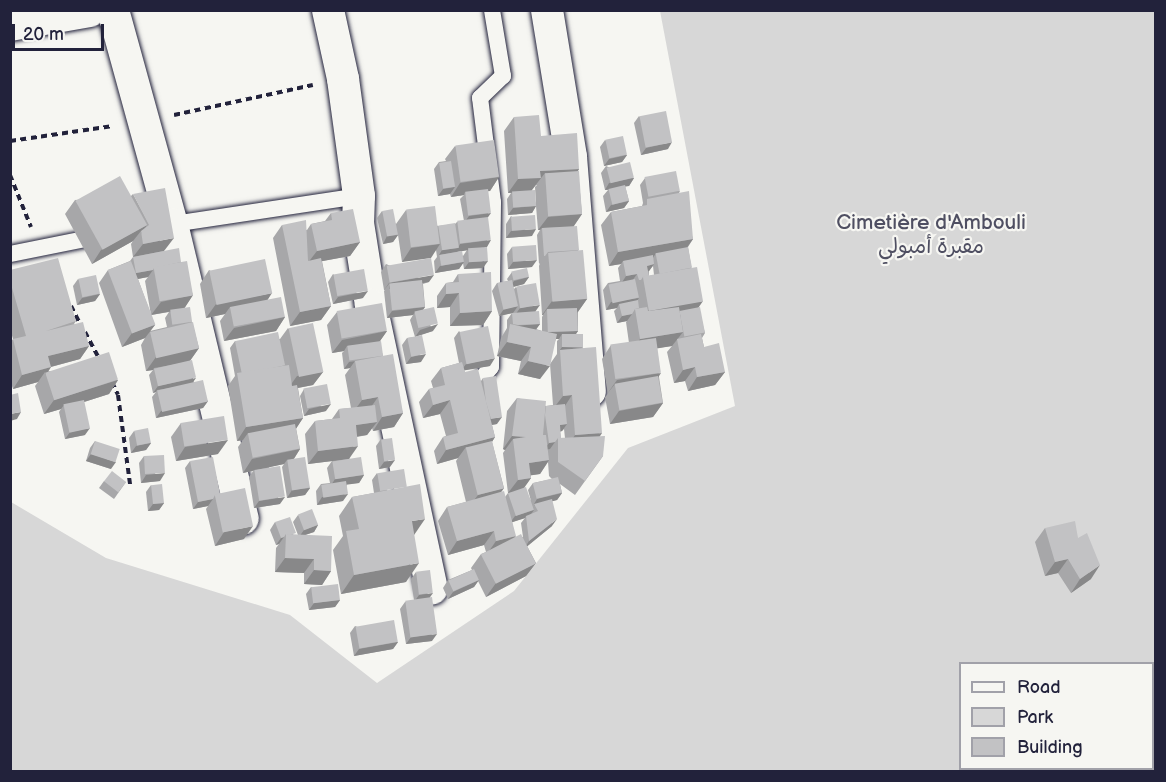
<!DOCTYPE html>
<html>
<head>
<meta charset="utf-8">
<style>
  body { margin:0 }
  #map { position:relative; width:1166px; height:782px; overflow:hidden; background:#f6f6f2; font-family:"Balsamiq Sans","Playpen Sans Arabic",sans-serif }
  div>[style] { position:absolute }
  .green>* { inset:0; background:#d7d7d7 }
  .path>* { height:4px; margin-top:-2px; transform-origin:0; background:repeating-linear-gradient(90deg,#22223b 0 6px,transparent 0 10.5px) }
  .roads { filter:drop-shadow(0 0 2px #22223b) drop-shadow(0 0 2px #22223b) }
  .service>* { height:16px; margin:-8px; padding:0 8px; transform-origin:8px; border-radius:8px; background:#f6f6f2 }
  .minor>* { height:32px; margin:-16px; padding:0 16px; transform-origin:16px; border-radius:16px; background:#f6f6f2 }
  .tertiary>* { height:33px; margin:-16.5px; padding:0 16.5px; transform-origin:16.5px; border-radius:16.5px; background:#f6f6f2 }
  .wall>* { inset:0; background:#a7a7a9 }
  .shaded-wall>* { inset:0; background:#888889 }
  .building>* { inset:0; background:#c2c2c4; transform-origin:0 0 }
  span { translate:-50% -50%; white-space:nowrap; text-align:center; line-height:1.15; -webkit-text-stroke:4.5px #f6f6f2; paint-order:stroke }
  .park-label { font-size:21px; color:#4f4f62 }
  .frame { position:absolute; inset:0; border:12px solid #22223b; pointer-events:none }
  .legend { position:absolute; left:959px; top:662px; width:195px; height:108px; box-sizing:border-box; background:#f6f6f2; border:2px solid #a1a1a9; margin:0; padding:8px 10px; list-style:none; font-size:18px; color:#22223b }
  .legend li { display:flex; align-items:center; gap:12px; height:30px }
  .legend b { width:30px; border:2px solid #a1a1a9 }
  .scale { position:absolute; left:12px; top:24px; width:92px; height:27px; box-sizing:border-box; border:3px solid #22223b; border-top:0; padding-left:8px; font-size:18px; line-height:21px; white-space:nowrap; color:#22223b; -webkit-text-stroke:4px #f6f6f2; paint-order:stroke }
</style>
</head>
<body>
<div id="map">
  <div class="green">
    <div style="clip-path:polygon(evenodd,660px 11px,1155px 11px,1155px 771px,11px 772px,11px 502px,106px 558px,290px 615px,377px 683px,514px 591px,628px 448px,735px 406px,660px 11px,960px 664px,1152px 664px,1152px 768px,960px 768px,960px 664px)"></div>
  </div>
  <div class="path">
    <div style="left:174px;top:115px;width:142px;rotate:-12.2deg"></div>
    <div style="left:10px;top:141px;width:104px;rotate:-8.3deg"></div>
    <div style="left:10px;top:175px;width:56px;rotate:68deg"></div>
    <div style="left:71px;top:306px;width:22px;rotate:63deg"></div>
    <div style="left:85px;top:332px;width:32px;rotate:62deg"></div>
    <div style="left:112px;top:382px;width:14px;rotate:65deg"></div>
    <div style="left:118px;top:395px;width:90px;rotate:82.3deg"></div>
  </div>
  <div class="roads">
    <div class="service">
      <div style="left:167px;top:225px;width:194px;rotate:-8.6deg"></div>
      <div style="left:10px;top:254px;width:92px;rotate:-11.3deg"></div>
      <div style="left:476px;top:400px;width:12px;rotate:-99deg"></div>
      <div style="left:474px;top:388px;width:27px;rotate:-51deg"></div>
      <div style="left:491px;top:367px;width:165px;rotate:-89.3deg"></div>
      <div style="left:493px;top:202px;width:105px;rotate:-97.1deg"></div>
      <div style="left:480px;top:98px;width:32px;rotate:-44deg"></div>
      <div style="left:503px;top:76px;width:67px;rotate:-99.5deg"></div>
    </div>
    <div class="minor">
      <div style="left:113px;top:10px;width:222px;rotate:74.6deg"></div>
      <div style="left:172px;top:224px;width:303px;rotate:76.5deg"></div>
      <div style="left:328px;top:10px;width:71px;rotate:77.7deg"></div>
      <div style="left:343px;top:79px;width:118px;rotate:82.2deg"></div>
      <div style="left:359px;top:196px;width:27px;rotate:92deg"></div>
      <div style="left:358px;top:223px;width:83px;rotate:81deg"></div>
      <div style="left:371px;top:305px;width:290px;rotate:77.9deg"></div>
      <div style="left:547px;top:10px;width:149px;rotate:80.7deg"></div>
      <div style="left:571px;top:157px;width:235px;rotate:85.4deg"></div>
    </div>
    <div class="tertiary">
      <div style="left:10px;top:24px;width:80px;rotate:-10deg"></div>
    </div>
  </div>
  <div class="wall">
    <div style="clip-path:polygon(639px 116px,668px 149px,641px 155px,634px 123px)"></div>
    <div style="clip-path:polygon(evenodd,514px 117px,541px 136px,579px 169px,578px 171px,582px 214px,574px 226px,587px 299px,578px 312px,578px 331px,576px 334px,583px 348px,603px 456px,575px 495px,560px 484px,562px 493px,557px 500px,552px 501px,552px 526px,527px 546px,536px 563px,526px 576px,486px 597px,478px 581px,474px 587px,448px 599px,443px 588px,448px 580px,472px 570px,471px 568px,481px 554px,486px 552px,484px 545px,448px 555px,438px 521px,447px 507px,466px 502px,456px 461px,458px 458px,437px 464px,434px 451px,443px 437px,446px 436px,440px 414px,423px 418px,419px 402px,429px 389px,433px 388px,431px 381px,441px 368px,459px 363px,454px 338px,459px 331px,490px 366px,464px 370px,465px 372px,481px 381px,483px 378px,497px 424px,492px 425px,495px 437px,492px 442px,504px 488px,501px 492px,505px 497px,508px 493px,503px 453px,505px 450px,503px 449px,507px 411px,517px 398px,546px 406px,553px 405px,550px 364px,557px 354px,557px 341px,559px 339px,556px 339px,540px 379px,518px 374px,521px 361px,497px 356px,501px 338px,507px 328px,507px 320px,512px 313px,499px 316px,492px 291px,497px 283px,508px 281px,507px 279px,512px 272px,529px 277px,524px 284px,513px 287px,514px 289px,516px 287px,536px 312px,540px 324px,536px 329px,542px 331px,542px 317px,543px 315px,542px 315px,539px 266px,540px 263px,539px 264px,537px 235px,540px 230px,538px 230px,536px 206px,532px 213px,508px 215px,507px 199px,511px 193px,508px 193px,504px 131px,514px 117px,536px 185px,537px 185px,535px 187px,536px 205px,532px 190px,536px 185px,514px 117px,564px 429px,565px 438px,561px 438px,560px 432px,562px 431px,564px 429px,514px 117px,548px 462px,549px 476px,552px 479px,533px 483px,528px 490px,531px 501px,524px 487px,531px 478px,531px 475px,540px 474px,548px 462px,514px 117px,525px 518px,521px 523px,523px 537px,515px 537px,512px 522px,525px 518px)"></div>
    <div style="clip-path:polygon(605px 140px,627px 155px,622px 162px,604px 166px,600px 147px)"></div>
    <div style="clip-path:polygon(evenodd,455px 146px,499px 177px,490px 191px,488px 191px,488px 218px,487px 247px,479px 248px,483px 268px,464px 269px,463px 263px,459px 269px,435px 273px,434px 261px,437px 257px,436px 250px,402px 262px,398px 235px,393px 242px,383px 244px,377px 218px,382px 211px,396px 224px,406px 210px,438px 226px,455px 224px,457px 222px,464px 221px,460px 199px,464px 195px,451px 197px,450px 194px,438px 196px,434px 169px,439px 162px,446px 161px,445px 159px,455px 146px,467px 250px,463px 256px,456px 251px,467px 250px)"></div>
    <div style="clip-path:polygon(606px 166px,634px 178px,629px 186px,625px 186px,629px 201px,624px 208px,606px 212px,603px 196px,608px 190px,605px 190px,601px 173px)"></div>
    <div style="clip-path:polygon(evenodd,645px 178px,680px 191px,679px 193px,693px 239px,688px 247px,698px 308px,705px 333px,702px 338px,704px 347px,725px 372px,715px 385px,688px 391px,685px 381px,674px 383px,667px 352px,672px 346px,657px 348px,659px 377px,663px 403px,653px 417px,610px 424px,605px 397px,608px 394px,602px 359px,611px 345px,629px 343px,626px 322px,627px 321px,617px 323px,614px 311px,617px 308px,606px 310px,603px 290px,608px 283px,620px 281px,618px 268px,621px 264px,609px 266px,601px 225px,611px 212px,642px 206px,643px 203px,640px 185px,645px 178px,653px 266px,654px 275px,649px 276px,649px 271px,653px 266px)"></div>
    <div style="clip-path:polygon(evenodd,133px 194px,164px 251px,181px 262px,193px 295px,184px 308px,192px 322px,199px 348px,190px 361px,192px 382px,208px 401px,203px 408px,156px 418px,152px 397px,156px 392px,153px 393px,149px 375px,153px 370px,146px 371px,141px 345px,145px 338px,122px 347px,99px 283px,108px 270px,130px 261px,133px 257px,131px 244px,133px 241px,92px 264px,65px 214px,75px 200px,131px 196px,133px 194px,148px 277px,145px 281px,151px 315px,138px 279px,148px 277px,133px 194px,169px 312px,165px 318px,167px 327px,150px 331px,155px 325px,151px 315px,169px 312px)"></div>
    <div style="clip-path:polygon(331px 213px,360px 242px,350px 256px,322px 261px,331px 306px,321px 320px,290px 326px,273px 238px,282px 225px,307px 230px,311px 224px,325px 221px)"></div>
    <div style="clip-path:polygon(511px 216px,532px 236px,506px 238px,506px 224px)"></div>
    <div style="clip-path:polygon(512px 247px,532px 267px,508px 269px,507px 254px)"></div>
    <div style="clip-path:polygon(386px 264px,429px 282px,423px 284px,425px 307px,423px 310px,433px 331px,416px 336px,421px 362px,406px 364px,402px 345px,407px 338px,415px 337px,410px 320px,413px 315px,387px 318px,384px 291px,385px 290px,384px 290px,381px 272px)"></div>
    <div style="clip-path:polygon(10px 270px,76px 321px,74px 324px,89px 346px,80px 359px,51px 367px,48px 371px,118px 380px,109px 394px,84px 402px,85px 435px,65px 439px,59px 412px,61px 409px,44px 414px,35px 386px,38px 382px,13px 389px,10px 380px,10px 343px,13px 339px,10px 329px)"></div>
    <div style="clip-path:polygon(209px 270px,268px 300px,285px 317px,276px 331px,224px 341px,220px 321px,225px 314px,206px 318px,200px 284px)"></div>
    <div style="clip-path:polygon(333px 274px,363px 298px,333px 304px,328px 282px)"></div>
    <div style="clip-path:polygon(458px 274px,492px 311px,483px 325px,450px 326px,450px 307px,437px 308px,437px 296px,446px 283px,453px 282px)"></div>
    <div style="clip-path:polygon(78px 279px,100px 294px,95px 301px,77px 305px,73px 286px)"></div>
    <div style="clip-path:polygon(337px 312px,387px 331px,379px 342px,383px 356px,403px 413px,394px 427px,373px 431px,372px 428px,367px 435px,357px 437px,349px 458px,364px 475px,359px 483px,347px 484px,343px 501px,317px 505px,316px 491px,321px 484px,330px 483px,327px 468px,332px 461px,308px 464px,305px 434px,315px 421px,332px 419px,339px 409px,351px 408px,345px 375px,350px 368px,344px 369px,342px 353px,344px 351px,332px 353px,327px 325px)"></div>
    <div style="clip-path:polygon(288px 328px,323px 372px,313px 385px,298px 388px,303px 418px,296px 428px,300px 449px,294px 459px,310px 488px,305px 495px,287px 498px,282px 467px,284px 464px,269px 467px,280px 504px,254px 508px,249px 477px,254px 470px,243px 473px,238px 447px,243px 440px,237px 441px,228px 386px,235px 376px,230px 348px,235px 341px,280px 339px)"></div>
    <div style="clip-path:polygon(304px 389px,326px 411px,304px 416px,300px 396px)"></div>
    <div style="clip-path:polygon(181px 423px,218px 454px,176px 461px,171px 437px)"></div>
    <div style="clip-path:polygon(134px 431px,151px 443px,146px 450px,131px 453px,129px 438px)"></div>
    <div style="clip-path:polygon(381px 439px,390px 467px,379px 469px,376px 446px)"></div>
    <div style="clip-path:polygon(95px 441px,111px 469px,86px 461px,90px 448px)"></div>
    <div style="clip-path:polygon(144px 456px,160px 481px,141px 483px,139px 463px)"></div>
    <div style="clip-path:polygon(190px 461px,220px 494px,244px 539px,215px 546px,206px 509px,208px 506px,193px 509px,185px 468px)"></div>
    <div style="clip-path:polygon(377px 473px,414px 535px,406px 582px,341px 594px,333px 550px,343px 536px,339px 516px,352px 497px,374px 493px,372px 480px)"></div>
    <div style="clip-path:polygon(104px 481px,126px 482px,114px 499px,99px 488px)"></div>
    <div style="clip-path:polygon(151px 485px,164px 503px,159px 510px,148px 511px,146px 492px)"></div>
    <div style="clip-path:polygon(298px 515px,318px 525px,314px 532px,305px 535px,331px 571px,322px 585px,304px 584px,304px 573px,275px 572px,276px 548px,279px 544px,276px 545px,270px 530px,275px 522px,294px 535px,298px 535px,293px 522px)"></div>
    <div style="clip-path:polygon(1045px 528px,1078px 538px,1091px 579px,1071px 593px,1058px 573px,1045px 576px,1035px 542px)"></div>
    <div style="clip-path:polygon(416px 572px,430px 598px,432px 641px,406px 644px,400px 609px,405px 602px,414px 600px,411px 579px)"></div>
    <div style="clip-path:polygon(311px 587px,340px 600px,335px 607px,309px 610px,306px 594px)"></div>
    <div style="clip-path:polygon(355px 626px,398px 642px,393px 649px,354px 656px,350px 633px)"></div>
  </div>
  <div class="shaded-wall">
    <div style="clip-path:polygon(672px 142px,668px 149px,641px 155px,646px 148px)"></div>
    <div style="clip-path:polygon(627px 155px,622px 162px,604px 166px,609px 159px)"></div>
    <div style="clip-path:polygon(579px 169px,570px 182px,545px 173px,531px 191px,508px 193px,518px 179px,540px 171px)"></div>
    <div style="clip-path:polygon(499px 177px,490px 191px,466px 194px,465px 192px,464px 195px,451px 197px,460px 183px)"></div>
    <div style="clip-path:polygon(634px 178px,629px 186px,605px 190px,609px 183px)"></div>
    <div style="clip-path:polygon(455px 187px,450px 194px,438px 196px,443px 189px)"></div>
    <div style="clip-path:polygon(629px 201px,624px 208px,606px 212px,611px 205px)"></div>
    <div style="clip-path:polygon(536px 206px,532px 213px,508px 215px,513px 208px)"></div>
    <div style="clip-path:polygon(491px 213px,486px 220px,464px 223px,469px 216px)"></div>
    <div style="clip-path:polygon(582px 214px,573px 227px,542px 228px,540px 230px,538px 230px,548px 217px)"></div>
    <div style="clip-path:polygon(147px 225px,141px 234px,141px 231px,133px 241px,92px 264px,101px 250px)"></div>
    <div style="clip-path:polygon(536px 229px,532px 236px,506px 238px,511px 231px)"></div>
    <div style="clip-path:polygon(398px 235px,393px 242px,383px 244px,387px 236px)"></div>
    <div style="clip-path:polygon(174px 238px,164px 251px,133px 257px,143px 244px)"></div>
    <div style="clip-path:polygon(693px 239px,683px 253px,656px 253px,653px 258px,623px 261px,621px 264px,609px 266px,618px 252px)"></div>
    <div style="clip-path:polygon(491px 240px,487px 247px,439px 255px,442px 250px,458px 248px,460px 244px)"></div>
    <div style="clip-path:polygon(360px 242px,350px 256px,307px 264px,317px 251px)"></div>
    <div style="clip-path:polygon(440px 244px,431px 258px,402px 262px,411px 248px)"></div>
    <div style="clip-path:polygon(537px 260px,532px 267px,508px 269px,513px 262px)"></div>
    <div style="clip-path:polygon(488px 261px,483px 268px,464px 269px,469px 262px)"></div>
    <div style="clip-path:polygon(464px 262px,459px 269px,435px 273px,440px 266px)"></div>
    <div style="clip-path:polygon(654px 264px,649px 271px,642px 273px,647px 266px)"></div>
    <div style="clip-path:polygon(153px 270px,148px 277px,132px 280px,136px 273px)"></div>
    <div style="clip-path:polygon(637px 274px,632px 281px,621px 284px,626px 276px)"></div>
    <div style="clip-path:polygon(434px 275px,429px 282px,389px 289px,389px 284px,384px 290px,389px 283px)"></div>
    <div style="clip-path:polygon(529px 277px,524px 284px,509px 288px,514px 281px)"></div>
    <div style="clip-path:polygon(368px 291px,363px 298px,333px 304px,338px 297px)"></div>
    <div style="clip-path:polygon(272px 293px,263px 307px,230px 307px,225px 314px,206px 318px,216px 304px)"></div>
    <div style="clip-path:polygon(459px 293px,450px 307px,437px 308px,446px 294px)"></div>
    <div style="clip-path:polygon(100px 294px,95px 301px,77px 305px,82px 298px)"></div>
    <div style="clip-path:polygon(193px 295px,184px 309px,151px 315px,161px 302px)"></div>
    <div style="clip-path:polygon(639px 298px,634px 305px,619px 304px,617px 308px,606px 310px,611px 302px)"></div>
    <div style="clip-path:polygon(587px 299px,577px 313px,547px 309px,543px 315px,542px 315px,552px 301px)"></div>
    <div style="clip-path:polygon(703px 301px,694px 314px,639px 324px,649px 310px)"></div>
    <div style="clip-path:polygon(540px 305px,535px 312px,515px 315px,520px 308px)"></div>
    <div style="clip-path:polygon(331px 306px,321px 320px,290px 326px,300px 312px)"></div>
    <div style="clip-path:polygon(518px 306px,513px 313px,499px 316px,504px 309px)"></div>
    <div style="clip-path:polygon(425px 307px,420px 314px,415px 312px,413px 315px,387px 318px,392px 311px)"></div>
    <div style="clip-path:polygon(492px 311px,483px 325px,450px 326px,460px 313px)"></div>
    <div style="clip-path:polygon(632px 314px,627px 321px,617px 323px,622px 316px)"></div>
    <div style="clip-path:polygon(285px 317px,276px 331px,224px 341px,234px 328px)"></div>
    <div style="clip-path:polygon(438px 324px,433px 331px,415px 337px,420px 330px)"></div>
    <div style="clip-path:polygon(540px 324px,535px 331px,513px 326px)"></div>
    <div style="clip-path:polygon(155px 325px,145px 338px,122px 347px,132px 333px)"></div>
    <div style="clip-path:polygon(387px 331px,378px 344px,347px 346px,344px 351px,332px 353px,342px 340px)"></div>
    <div style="clip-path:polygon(578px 331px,573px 338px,562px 334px,559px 339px,542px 339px,547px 332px)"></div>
    <div style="clip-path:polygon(683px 332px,672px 346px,630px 353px,640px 339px)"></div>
    <div style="clip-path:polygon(507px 342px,531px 347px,521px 361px,497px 356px)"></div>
    <div style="clip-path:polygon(89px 346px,80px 359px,39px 370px,48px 356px)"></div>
    <div style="clip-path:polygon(562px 347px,583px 348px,560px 350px)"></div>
    <div style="clip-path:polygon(199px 348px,189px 362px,154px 368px,153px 370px,146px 371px,156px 357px)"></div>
    <div style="clip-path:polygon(426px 354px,421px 362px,406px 364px,411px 357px)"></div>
    <div style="clip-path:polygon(383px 357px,355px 361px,350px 368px,344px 369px,349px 362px)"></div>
    <div style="clip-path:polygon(495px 358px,490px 366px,461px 371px,466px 364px)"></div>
    <div style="clip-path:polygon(528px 361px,550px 366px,540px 379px,518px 374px)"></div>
    <div style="clip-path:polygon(51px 367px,46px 375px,45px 372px,38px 382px,13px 389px,22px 375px)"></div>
    <div style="clip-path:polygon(695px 367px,685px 381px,674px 383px,683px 370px)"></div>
    <div style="clip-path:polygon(323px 372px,313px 385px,287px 390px,297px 376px)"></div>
    <div style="clip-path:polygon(725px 372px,715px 385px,688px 391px,697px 377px)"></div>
    <div style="clip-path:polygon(661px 373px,652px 387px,615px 384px,607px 394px,617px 380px)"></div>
    <div style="clip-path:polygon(196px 378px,191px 385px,157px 390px,156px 392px,153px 393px,158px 386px)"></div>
    <div style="clip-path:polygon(118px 380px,109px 394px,65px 408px,64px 405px,61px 409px,44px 414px,54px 400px)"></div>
    <div style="clip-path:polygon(572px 395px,563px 409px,553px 409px,563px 396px)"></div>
    <div style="clip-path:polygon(378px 397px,369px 410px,352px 414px,362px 400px)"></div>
    <div style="clip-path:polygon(450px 400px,440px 414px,423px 418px,433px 405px)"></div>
    <div style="clip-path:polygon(208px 401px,203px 408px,156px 418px,161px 411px)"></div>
    <div style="clip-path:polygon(663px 403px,653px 417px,610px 424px,619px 411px)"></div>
    <div style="clip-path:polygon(331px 404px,326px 411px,304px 416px,309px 409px)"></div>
    <div style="clip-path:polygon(21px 412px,17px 419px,10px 421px,10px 414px)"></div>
    <div style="clip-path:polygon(403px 413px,394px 427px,373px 431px,382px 417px)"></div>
    <div style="clip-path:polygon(502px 417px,497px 424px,484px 426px,489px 419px)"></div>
    <div style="clip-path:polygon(303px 418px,294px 432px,248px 433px,243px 440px,237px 441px,246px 427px)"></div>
    <div style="clip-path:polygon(377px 422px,367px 435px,346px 438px,356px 425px)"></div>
    <div style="clip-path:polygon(567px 424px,562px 431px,555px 432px,560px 425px)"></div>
    <div style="clip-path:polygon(90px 428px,85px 435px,65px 439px,70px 432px)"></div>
    <div style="clip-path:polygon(602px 433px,593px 447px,566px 449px,575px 435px)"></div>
    <div style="clip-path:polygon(512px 436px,526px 437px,513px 439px,505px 450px,503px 449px)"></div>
    <div style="clip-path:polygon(495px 437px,486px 451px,466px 447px,458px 458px,437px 464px,446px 450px)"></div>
    <div style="clip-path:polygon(228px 440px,218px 454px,176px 461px,185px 447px)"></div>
    <div style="clip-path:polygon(555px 442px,550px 449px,544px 450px,549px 443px)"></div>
    <div style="clip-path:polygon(151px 443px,146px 450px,131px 453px,136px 446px)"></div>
    <div style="clip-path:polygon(358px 446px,349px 459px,308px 464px,318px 451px)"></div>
    <div style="clip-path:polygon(300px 449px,291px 463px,287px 460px,284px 464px,243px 473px,252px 459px)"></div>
    <div style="clip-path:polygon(91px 454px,116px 462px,111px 469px,86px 461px)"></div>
    <div style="clip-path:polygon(395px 460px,390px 467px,379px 469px,384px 462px)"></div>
    <div style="clip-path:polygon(549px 460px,540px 474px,520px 477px,529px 463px)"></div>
    <div style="clip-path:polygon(165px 473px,160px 481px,141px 483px,146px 475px)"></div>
    <div style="clip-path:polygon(364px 475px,359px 483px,330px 487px,335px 479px)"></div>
    <div style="clip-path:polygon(531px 478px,522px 491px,508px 493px,518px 480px)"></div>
    <div style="clip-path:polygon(310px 488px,305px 495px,287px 498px,292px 490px)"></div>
    <div style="clip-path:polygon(504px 488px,494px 502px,468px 508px,478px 495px)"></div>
    <div style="clip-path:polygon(562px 493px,557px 500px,535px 506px,534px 504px,537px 499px)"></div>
    <div style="clip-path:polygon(348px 494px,343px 501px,317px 505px,322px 497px)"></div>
    <div style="clip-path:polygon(285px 497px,280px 504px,254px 508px,259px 501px)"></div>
    <div style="clip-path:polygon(213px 499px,208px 506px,193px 509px,198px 502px)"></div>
    <div style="clip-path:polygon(164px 503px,159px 510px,148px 511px,153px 504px)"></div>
    <div style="clip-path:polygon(534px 510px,529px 517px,526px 516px,525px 518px,510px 523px,515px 516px)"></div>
    <div style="clip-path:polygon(425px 519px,412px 538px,412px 521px)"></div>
    <div style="clip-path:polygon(557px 519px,552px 526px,524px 549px,529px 541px)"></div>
    <div style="clip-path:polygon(318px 525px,314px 532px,299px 537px,304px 530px)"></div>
    <div style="clip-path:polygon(253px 526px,244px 539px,215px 546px,224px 532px)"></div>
    <div style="clip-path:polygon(494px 531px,484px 545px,448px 555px,457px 541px)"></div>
    <div style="clip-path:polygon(516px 536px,507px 549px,487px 554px,496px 541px)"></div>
    <div style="clip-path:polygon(284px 537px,279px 544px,276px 545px,281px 538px)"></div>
    <div style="clip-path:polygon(285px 558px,314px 559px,304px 573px,275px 572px)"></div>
    <div style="clip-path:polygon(1068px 559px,1058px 573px,1045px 576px,1055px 562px)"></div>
    <div style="clip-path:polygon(419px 563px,406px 582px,341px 594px,354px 575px)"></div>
    <div style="clip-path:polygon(536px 563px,526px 576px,486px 597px,496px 583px)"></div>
    <div style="clip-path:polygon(1100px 565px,1091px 579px,1071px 593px,1080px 579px)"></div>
    <div style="clip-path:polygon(314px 570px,331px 571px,322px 585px,304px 584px)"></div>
    <div style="clip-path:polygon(479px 580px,474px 587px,448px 599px,453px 592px)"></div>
    <div style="clip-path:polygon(433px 593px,428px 600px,414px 602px,419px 595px)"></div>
    <div style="clip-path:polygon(340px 600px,335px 607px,309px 610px,314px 603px)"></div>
    <div style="clip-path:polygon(437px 634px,432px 641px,406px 644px,411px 637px)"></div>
    <div style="clip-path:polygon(398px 642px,393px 649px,354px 656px,359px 649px)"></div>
  </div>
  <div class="building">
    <div style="left:666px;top:111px;width:32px;height:27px;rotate:79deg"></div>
    <div style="clip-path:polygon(539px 115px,541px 136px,577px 133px,579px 169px,540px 171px,541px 178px,518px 179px,514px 117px)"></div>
    <div style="left:623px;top:136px;width:19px;height:18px;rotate:78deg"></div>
    <div style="left:494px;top:140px;width:37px;height:39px;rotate:82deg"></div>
    <div style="left:451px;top:161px;width:26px;height:12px;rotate:81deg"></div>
    <div style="left:630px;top:162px;width:16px;height:24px;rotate:76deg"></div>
    <div style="left:579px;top:171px;width:43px;height:34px;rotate:86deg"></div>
    <div style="left:676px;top:171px;width:20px;height:32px;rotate:79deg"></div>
    <div style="left:120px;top:176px;width:56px;height:51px;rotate:61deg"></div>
    <div style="left:625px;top:185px;width:16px;height:17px;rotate:76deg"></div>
    <div style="clip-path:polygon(165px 188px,174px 238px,143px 244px,141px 231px,149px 225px,133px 194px)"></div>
    <div style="left:488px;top:189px;width:24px;height:23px;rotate:83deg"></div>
    <div style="left:535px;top:190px;width:16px;height:23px;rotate:86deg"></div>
    <div style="clip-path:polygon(689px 191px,693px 239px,618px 252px,611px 212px,647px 205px,647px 199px)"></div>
    <div style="left:435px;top:206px;width:38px;height:29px;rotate:83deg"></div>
    <div style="clip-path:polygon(353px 209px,360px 242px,317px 251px,311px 224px,332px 220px,331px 213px)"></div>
    <div style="left:393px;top:209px;width:26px;height:11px;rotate:79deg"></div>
    <div style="left:535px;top:215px;width:14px;height:24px;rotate:86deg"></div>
    <div style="left:488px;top:217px;width:23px;height:31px;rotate:83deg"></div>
    <div style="clip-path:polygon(306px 220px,308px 261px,321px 258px,331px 306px,300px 312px,282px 225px)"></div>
    <div style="left:455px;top:223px;width:25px;height:17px;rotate:81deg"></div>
    <div style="clip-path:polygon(577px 226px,579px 250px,548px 252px,545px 256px,544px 256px,542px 228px)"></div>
    <div style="left:536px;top:245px;width:15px;height:24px;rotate:86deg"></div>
    <div style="left:487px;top:247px;width:14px;height:19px;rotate:86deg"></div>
    <div style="left:688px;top:247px;width:21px;height:33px;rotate:79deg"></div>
    <div style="clip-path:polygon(179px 248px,181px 262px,154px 268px,153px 270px,136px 273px,133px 257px)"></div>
    <div style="left:583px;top:250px;width:49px;height:35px;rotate:85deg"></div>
    <div style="left:462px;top:251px;width:11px;height:23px;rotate:80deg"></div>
    <div style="clip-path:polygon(653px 255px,654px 264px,647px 266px,649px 276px,643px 277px,641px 280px,639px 280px,637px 274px,626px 276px,623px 261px)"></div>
    <div style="clip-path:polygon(58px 258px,76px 321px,46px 331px,83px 322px,89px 346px,48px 356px,51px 367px,22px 375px,13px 339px,26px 336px,10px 281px,10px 270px)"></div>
    <div style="left:431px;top:258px;width:17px;height:45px;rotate:80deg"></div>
    <div style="left:265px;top:259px;width:35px;height:57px;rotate:78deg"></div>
    <div style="left:131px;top:261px;width:68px;height:25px;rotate:69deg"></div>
    <div style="left:187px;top:261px;width:35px;height:34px;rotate:80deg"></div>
    <div style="left:697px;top:267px;width:35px;height:55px;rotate:80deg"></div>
    <div style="left:527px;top:268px;width:9px;height:16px;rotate:77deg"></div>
    <div style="left:364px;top:269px;width:22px;height:31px;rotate:80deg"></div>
    <div style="clip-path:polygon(491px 272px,492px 311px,460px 313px,459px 293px,446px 294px,446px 283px,459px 282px,458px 274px)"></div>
    <div style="left:96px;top:275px;width:19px;height:18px;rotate:78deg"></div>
    <div style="left:635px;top:279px;width:19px;height:27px;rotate:78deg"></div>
    <div style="left:422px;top:280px;width:27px;height:33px;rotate:84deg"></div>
    <div style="left:512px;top:280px;width:27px;height:15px;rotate:77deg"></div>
    <div style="left:536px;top:283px;width:22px;height:20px;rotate:80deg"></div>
    <div style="left:281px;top:297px;width:20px;height:52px;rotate:79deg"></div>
    <div style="clip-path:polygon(638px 300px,639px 308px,635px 309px,632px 314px,622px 316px,619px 304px)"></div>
    <div style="left:382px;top:303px;width:28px;height:46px;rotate:80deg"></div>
    <div style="left:190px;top:307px;width:15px;height:20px;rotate:82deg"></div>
    <div style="left:434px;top:307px;width:17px;height:20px;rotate:77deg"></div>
    <div style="clip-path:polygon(647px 307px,648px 311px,679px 307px,683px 332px,640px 339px,635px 309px)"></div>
    <div style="left:700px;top:307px;width:26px;height:21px;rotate:79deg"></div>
    <div style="left:577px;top:308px;width:23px;height:30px;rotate:88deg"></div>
    <div style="clip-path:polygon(539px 311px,540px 324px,518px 325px,513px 324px,512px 313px)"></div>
    <div style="left:193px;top:322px;width:27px;height:44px;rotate:77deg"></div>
    <div style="left:313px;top:323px;width:50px;height:25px;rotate:78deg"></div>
    <div style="clip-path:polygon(510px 324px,557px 334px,550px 366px,528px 361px,531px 347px,507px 342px)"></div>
    <div style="left:488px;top:326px;width:33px;height:29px;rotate:78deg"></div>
    <div style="left:278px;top:332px;width:34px;height:44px;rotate:78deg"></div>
    <div style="left:562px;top:334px;width:21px;height:13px"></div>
    <div style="clip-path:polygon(701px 334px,704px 347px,719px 343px,725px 372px,697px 377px,695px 367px,683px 370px,677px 339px)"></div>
    <div style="left:422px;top:335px;width:19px;height:15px;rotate:78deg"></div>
    <div style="left:656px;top:338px;width:35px;height:46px;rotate:82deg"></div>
    <div style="left:381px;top:341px;width:15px;height:34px;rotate:82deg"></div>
    <div style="clip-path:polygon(596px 347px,602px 433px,575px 435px,572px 395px,563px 396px,560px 350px)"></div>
    <div style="left:109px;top:352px;width:29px;height:67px;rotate:72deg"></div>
    <div style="clip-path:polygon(393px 354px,403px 413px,382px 417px,378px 397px,362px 400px,355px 361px)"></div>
    <div style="left:192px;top:360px;width:18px;height:39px;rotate:77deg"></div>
    <div style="clip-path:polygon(462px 362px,465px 372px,478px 369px,495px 437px,446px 450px,443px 437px,458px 433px,450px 400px,433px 405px,429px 389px,445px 385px,441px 368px)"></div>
    <div style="clip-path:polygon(289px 365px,292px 386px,297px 385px,303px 418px,246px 427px,237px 373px)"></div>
    <div style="clip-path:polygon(496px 376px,502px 417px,491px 419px,486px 402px,483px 378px)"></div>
    <div style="left:658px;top:376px;width:27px;height:44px;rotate:80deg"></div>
    <div style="left:203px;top:380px;width:22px;height:47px;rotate:77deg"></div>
    <div style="left:327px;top:384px;width:20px;height:24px;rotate:79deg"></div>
    <div style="clip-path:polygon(18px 393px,21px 412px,10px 414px,10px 395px)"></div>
    <div style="clip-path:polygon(517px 398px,546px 401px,543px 435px,546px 435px,549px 460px,529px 463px,531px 478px,518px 480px,513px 439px,526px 437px,512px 436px)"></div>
    <div style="left:84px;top:400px;width:29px;height:21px;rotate:78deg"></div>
    <div style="clip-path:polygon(565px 404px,567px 424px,560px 425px,561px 438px,558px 438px,555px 442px,549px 443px,545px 415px,546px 406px)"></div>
    <div style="clip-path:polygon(375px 405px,377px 422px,356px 425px,358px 446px,318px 451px,315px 421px,340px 418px,339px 409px)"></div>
    <div style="left:224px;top:416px;width:24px;height:44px;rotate:81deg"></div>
    <div style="left:295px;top:424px;width:25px;height:48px;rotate:79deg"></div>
    <div style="left:148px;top:428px;width:15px;height:14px;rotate:79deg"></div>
    <div style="clip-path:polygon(605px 436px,603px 456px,585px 481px,558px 462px,558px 438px)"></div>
    <div style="left:392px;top:438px;width:22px;height:11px;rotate:82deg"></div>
    <div style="left:95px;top:441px;width:26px;height:14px;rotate:18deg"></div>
    <div style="left:492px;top:441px;width:49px;height:27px;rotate:76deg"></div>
    <div style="left:164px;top:455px;width:18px;height:20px;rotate:87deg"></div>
    <div style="clip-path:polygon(213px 457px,220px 494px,215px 495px,213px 499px,198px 502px,190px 461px)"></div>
    <div style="left:305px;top:457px;width:31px;height:18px;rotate:81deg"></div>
    <div style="left:361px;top:457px;width:18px;height:29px;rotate:81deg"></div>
    <div style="left:280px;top:466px;width:31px;height:26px;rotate:81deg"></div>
    <div style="left:404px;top:469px;width:18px;height:27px;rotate:81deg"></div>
    <div style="left:112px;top:471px;width:18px;height:13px;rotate:38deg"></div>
    <div style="left:558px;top:477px;width:16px;height:26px;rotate:76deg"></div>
    <div style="left:346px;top:481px;width:13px;height:25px;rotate:81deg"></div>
    <div style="left:162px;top:484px;width:19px;height:11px;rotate:84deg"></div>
    <div style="clip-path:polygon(420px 484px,425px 519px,412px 521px,419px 563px,354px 575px,346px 531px,359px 529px,352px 497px)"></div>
    <div style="left:526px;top:487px;width:24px;height:19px;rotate:71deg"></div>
    <div style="left:245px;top:488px;width:39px;height:31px;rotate:78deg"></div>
    <div style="clip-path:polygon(504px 491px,516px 536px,496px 541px,494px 531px,457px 541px,447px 507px)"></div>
    <div style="clip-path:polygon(552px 499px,557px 519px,529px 541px,526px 516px,538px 511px,534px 504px)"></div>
    <div style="left:312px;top:509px;width:17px;height:15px;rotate:69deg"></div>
    <div style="clip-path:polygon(290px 517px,296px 533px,290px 535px,286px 534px,284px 537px,281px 538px,275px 522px)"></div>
    <div style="clip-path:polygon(1075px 521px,1078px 538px,1087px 533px,1100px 565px,1080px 579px,1068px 559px,1055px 562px,1045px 528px)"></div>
    <div style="clip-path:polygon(286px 534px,332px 536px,331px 571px,314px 570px,314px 559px,285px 558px)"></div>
    <div style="left:521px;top:534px;width:33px;height:45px;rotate:63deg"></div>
    <div style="left:474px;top:569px;width:12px;height:28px;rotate:66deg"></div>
    <div style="left:430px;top:570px;width:23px;height:14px;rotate:83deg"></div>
    <div style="left:338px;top:584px;width:16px;height:27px;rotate:83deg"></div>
    <div style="left:432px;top:597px;width:37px;height:27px;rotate:82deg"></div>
    <div style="left:394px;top:620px;width:22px;height:39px;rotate:80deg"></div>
  </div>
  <div class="park-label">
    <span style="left:931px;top:235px">Cimetière d'Ambouli<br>مقبرة أمبولي</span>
  </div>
  <div class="frame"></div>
  <ul class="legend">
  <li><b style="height:8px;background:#f6f6f2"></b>Road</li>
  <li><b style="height:16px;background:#d7d7d7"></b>Park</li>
  <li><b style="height:16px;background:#c2c2c4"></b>Building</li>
  </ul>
  <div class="scale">20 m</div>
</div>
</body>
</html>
